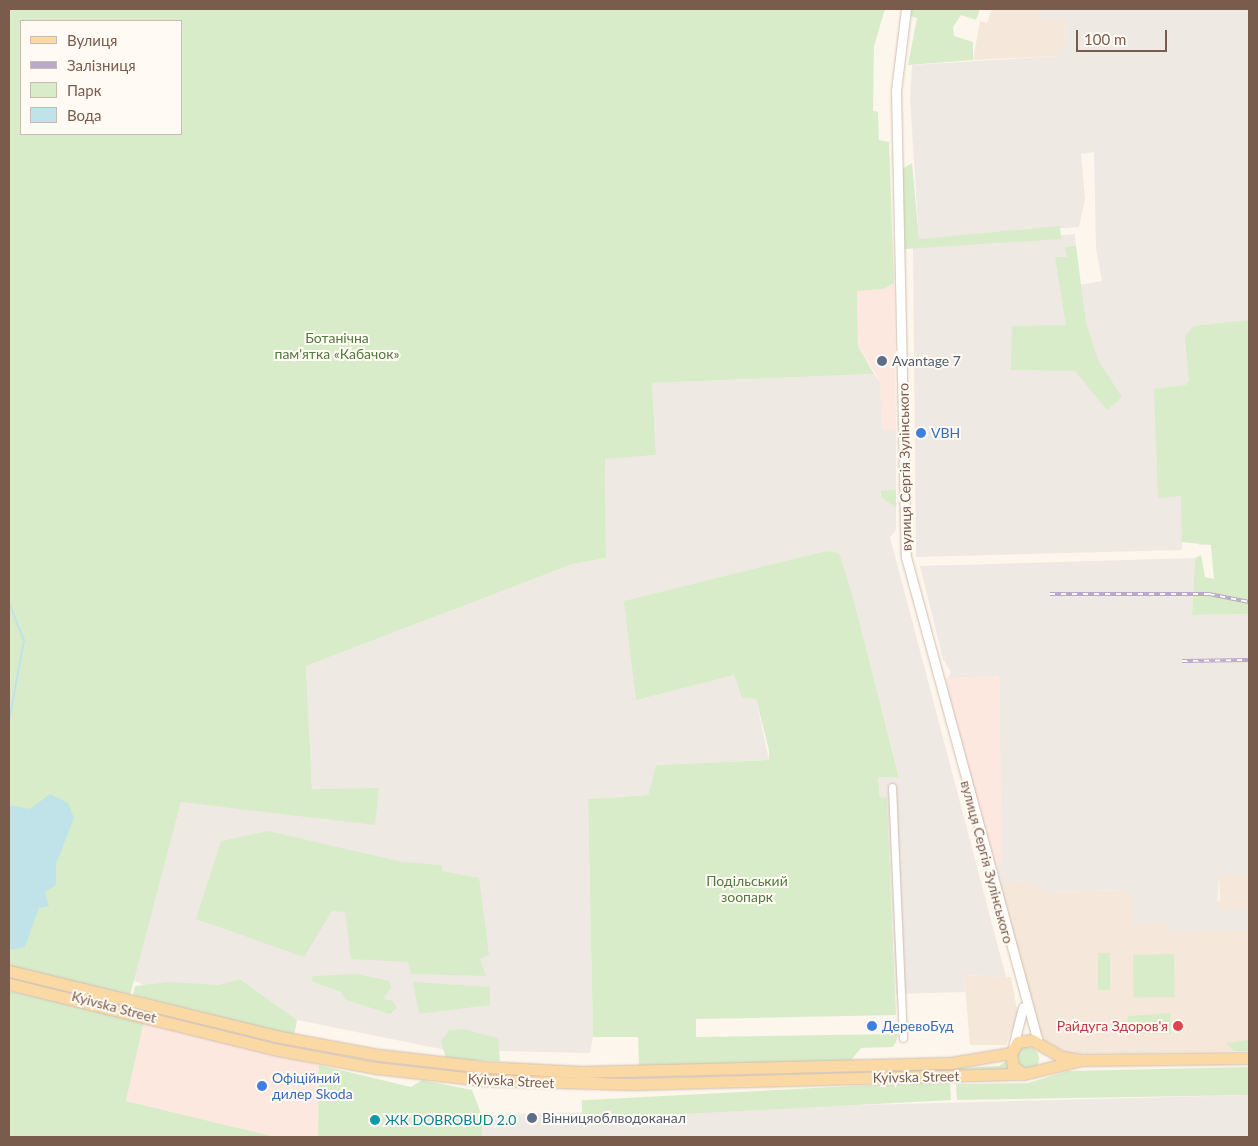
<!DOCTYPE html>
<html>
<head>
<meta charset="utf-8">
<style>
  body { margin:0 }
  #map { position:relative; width:1258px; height:1146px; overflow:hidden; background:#fdf6ec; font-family:Lato,sans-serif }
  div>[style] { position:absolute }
  .residential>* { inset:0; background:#f5e8da }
  .commercial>* { inset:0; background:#fde8e0 }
  .industrial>* { inset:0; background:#efe9e4 }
  .green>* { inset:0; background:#d8ecc9; transform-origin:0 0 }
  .round { border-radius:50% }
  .water>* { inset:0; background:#bfe3e8 }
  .stream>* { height:2px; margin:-1px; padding:0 1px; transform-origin:1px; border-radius:1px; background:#bfe3e8 }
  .roads { filter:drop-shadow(0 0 1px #d1beb0) drop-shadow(0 0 1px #d1beb0) }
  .minor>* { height:7px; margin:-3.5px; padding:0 3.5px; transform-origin:3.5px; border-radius:3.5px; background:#fff }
  .tertiary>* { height:9px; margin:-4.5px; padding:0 4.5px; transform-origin:4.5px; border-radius:4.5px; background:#fff }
  .primary>* { height:11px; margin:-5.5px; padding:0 5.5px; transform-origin:5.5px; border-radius:5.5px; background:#fbd9a5 }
  .rail>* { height:4px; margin-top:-2px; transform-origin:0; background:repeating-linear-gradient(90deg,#fffaf3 0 5.5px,#b9a8c9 0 11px); box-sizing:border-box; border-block:1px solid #b9a8c9 }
  .dots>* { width:14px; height:14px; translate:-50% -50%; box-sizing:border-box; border:2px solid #fffaf3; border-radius:50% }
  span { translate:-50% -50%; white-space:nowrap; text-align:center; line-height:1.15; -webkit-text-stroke:4px #fffaf3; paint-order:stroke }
  .park-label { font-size:14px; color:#537a41 }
  .service-label { font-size:14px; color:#4e5e75 }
  .left { translate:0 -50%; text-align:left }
  .shop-label { font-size:14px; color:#366cbe }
  .street-label { font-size:14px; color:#7a5c4d }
  .health-label { font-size:14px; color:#be3a42 }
  .right { translate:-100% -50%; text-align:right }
  .culture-label { font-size:14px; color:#0d838f }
  .frame { position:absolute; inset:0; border:10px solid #7a5c4d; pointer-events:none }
  .legend { position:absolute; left:20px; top:20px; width:162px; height:115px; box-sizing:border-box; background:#fffaf3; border:1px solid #cabbb1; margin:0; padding:6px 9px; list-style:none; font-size:15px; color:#7a5c4d }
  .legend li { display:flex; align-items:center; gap:10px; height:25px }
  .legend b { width:25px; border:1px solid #cabbb1 }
  .scale { position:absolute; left:1076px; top:30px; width:91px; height:22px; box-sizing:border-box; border:2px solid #7a5c4d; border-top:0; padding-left:6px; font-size:15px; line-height:18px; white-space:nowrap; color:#7a5c4d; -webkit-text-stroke:4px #fffaf3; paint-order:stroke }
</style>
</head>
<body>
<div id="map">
  <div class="residential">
    <div style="clip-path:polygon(992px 9px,1040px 9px,1041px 19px,1065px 19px,1066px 48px,1057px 56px,973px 60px,980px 21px,987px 23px)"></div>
    <div style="clip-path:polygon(1219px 875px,1249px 875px,1249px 1051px,1068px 1054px,1042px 1039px,998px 886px,1025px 880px,1048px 892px,1126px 890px,1220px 901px)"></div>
    <div style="clip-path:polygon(964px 975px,1011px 977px,1018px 1015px,1006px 1045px,970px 1045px)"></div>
  </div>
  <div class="commercial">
    <div style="clip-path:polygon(894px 283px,896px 430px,882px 430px,880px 381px,858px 346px,857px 290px,884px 289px)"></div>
    <div style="clip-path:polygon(999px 676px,1003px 862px,997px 864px,1002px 885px,998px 886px,945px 678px)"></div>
    <div style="clip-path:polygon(144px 1021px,319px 1065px,318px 1137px,276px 1137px,126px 1101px)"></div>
  </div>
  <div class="industrial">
    <div style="clip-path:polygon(1040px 9px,1249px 9px,1249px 578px,1214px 579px,1211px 545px,1199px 545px,1199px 542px,1182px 542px,1182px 550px,916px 557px,913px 248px,1075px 234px,1079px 285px,1102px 281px,1096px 248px,1094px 152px,1081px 154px,1085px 199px,1079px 227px,919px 239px,910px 99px,912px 65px,1057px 56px,1066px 48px,1065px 19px,1040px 20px)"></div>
    <div style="clip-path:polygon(874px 374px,880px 381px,882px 430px,896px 430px,896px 530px,890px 537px,1006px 977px,964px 975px,965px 992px,896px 994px,887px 799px,880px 797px,878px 777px,899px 776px,852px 593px,839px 554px,826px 551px,625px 601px,636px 699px,734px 675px,742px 698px,756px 699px,769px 760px,656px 765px,648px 795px,588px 799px,593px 1037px,590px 1053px,446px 1050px,297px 1020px,240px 979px,218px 985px,144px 985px,133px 980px,181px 802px,253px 810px,379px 789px,312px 789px,306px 666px,573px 564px,606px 558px,605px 458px,656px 455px,652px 383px)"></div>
    <div style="clip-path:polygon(1195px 558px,1192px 615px,1249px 614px,1249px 875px,1219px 875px,1217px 909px,1249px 909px,1249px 930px,1168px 932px,1168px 923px,1133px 923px,1133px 901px,1126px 890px,1048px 892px,1025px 880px,1002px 885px,997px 864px,1002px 862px,999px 676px,948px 678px,951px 672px,943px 659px,920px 566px)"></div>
    <div style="clip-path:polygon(1249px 1095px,1249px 1137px,482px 1137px,482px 1116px,515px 1114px)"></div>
  </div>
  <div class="green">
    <div style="clip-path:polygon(evenodd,9px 9px,885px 9px,874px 46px,873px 111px,878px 112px,879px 140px,889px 142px,894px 283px,884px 289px,857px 291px,858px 346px,874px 374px,652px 383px,656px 455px,605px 459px,606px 558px,573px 564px,306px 666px,312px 789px,379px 788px,375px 825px,181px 802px,130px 995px,9px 967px,9px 9px,21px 21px,181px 21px,181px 134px,21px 134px,21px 21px)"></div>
    <div style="clip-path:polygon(906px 9px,980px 9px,976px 20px,961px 15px,953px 27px,954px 36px,973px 42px,973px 60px,908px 65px,917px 18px,905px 14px)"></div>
    <div style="clip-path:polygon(912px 163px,919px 239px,1060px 226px,1061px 239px,905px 249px,902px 169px)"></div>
    <div style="clip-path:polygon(1076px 246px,1086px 323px,1098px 360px,1122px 397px,1107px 410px,1075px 371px,1011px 370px,1012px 326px,1066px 325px,1055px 257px,1067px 257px,1065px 247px)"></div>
    <div style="clip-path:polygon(1249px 320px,1249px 614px,1192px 615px,1195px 558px,1201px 555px,1205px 577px,1214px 579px,1211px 545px,1182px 542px,1181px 496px,1158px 498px,1154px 389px,1186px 385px,1189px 381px,1185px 337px,1193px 326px)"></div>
    <div style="clip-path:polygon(896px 490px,896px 508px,881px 497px,881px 491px)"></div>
    <div style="clip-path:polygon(826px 551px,839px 553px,852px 593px,899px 777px,878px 777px,880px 797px,887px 798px,896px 1015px,696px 1019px,696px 1037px,898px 1034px,896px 1042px,893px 1047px,861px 1048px,850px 1061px,639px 1066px,638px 1037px,593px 1037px,588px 799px,648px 795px,656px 765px,769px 760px,769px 750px,756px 699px,742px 698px,734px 675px,636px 700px,624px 601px)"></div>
    <div style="clip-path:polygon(268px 831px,403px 862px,442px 865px,442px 871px,479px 878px,489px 955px,480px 959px,486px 976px,411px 974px,408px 962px,351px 959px,345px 912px,332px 911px,304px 957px,196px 919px,221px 841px)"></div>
    <div style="left:1098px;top:953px;width:12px;height:37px"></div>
    <div style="left:1174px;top:954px;width:43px;height:41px;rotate:89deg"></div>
    <div style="clip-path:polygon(357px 974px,390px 981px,391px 988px,383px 999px,393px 1001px,397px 1008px,390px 1014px,346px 1000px,341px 992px,311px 981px,313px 976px)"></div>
    <div style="clip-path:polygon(240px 979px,297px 1020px,294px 1036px,133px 995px,135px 986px,169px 982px,218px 985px)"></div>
    <div style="clip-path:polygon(413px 982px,490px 987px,490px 1005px,419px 1014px)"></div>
    <div style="clip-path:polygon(9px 991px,144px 1021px,126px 1101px,276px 1137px,9px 1137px)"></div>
    <div style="clip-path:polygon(1170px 1013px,1171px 1034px,1125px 1033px,1128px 1016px)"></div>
    <div style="clip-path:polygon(463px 1029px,498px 1038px,500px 1061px,446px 1059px,441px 1041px,449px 1030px)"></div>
    <div style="clip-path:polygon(1249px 1040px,1249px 1051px,1234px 1051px,1226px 1043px)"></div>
    <div class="round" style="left:1015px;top:1047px;width:24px;height:24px"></div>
    <div style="clip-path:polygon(1006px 1061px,1009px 1069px,874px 1072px,999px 1066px)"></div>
    <div style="clip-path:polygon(319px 1065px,411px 1087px,422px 1080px,472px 1090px,482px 1116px,482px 1137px,318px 1137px)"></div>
    <div style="clip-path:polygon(1249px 1067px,1249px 1095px,957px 1100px,956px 1084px,1028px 1083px,1067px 1071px)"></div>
    <div style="left:950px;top:1081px;width:19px;height:369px;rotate:87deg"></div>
  </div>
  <div class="water">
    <div style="clip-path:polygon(50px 794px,68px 803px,74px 818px,56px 864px,56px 885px,45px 892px,49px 906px,39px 908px,25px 947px,9px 950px,9px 805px,30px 809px)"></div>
  </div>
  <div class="stream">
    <div style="left:9px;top:603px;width:40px;rotate:68deg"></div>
    <div style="left:24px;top:640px;width:83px;rotate:100.4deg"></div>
  </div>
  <div class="roads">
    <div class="minor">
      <div style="left:892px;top:787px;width:251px;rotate:87.5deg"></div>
    </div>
    <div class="tertiary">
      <div style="left:906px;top:9px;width:82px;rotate:97deg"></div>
      <div style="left:896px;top:90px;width:467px;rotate:88.8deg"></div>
      <div style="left:906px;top:557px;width:503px;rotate:74.77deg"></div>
      <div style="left:1013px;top:1047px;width:41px;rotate:-76deg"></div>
    </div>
    <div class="primary">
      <div style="left:9px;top:971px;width:274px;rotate:13.7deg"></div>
      <div style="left:275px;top:1036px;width:106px;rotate:10.4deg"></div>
      <div style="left:379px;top:1055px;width:106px;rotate:6.5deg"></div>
      <div style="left:484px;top:1067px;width:98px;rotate:2.9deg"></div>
      <div style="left:582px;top:1072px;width:369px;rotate:-1.4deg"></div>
      <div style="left:951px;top:1063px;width:61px;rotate:-9.5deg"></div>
      <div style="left:9px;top:984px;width:272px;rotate:13.8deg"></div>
      <div style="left:273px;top:1049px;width:105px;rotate:10.5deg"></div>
      <div style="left:376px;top:1068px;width:108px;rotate:6.4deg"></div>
      <div style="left:483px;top:1080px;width:150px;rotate:1.5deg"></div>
      <div style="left:633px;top:1084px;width:390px;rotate:-1.5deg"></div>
      <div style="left:1082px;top:1060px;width:61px;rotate:166.7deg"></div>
      <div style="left:1023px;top:1074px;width:13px;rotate:-141deg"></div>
      <div style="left:1013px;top:1066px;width:13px;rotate:-99deg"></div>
      <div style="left:1011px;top:1053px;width:13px;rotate:-58deg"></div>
      <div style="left:1018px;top:1042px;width:14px;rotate:-8deg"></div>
      <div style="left:1032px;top:1040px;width:34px;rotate:30deg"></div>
      <div style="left:1062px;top:1057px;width:20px;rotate:9deg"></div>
      <div style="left:1082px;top:1060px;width:167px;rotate:-0.7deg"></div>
    </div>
  </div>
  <div class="rail">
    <div style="left:1050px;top:594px;width:159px"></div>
    <div style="left:1209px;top:594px;width:41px;rotate:11.3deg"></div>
    <div style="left:1182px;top:661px;width:67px;rotate:-0.9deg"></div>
  </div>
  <div class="dots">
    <div style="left:882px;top:361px;background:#5c6f8a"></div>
    <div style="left:921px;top:433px;background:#3f7fe0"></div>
    <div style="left:872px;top:1026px;background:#3f7fe0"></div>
    <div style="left:1178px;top:1026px;background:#e0444e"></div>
    <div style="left:262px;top:1086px;background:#3f7fe0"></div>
    <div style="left:532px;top:1118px;background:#5c6f8a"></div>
    <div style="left:375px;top:1120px;background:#0f9aa8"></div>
  </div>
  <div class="park-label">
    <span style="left:337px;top:346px">Ботанічна<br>пам'ятка «Кабачок»</span>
    <span style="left:747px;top:889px">Подільський<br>зоопарк</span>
  </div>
  <div class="service-label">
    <span class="left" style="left:892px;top:361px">Avantage 7</span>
    <span class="left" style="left:542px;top:1118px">Вінницяоблводоканал</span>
  </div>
  <div class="shop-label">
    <span class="left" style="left:931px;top:433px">VBH</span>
    <span class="left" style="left:882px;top:1026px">ДеревоБуд</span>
    <span class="left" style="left:272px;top:1086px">Офіційний<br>дилер Skoda</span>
  </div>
  <div class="street-label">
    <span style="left:905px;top:467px;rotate:-91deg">вулиця Сергія Зулінського</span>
    <span style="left:987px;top:862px;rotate:75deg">вулиця Сергія Зулінського</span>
    <span style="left:114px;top:1007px;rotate:15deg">Kyivska Street</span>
    <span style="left:916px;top:1077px;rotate:-1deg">Kyivska Street</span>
    <span style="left:511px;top:1081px;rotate:3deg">Kyivska Street</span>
  </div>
  <div class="health-label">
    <span class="right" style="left:1168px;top:1026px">Райдуга Здоров'я</span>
  </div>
  <div class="culture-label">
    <span class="left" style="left:385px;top:1120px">ЖК DOBROBUD 2.0</span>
  </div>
  <div class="frame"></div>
  <ul class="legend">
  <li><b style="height:6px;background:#fbd9a5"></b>Вулиця</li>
  <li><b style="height:6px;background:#b9a8c9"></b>Залізниця</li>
  <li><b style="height:14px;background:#d8ecc9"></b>Парк</li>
  <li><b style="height:14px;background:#bfe3e8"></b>Вода</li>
  </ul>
  <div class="scale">100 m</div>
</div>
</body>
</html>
